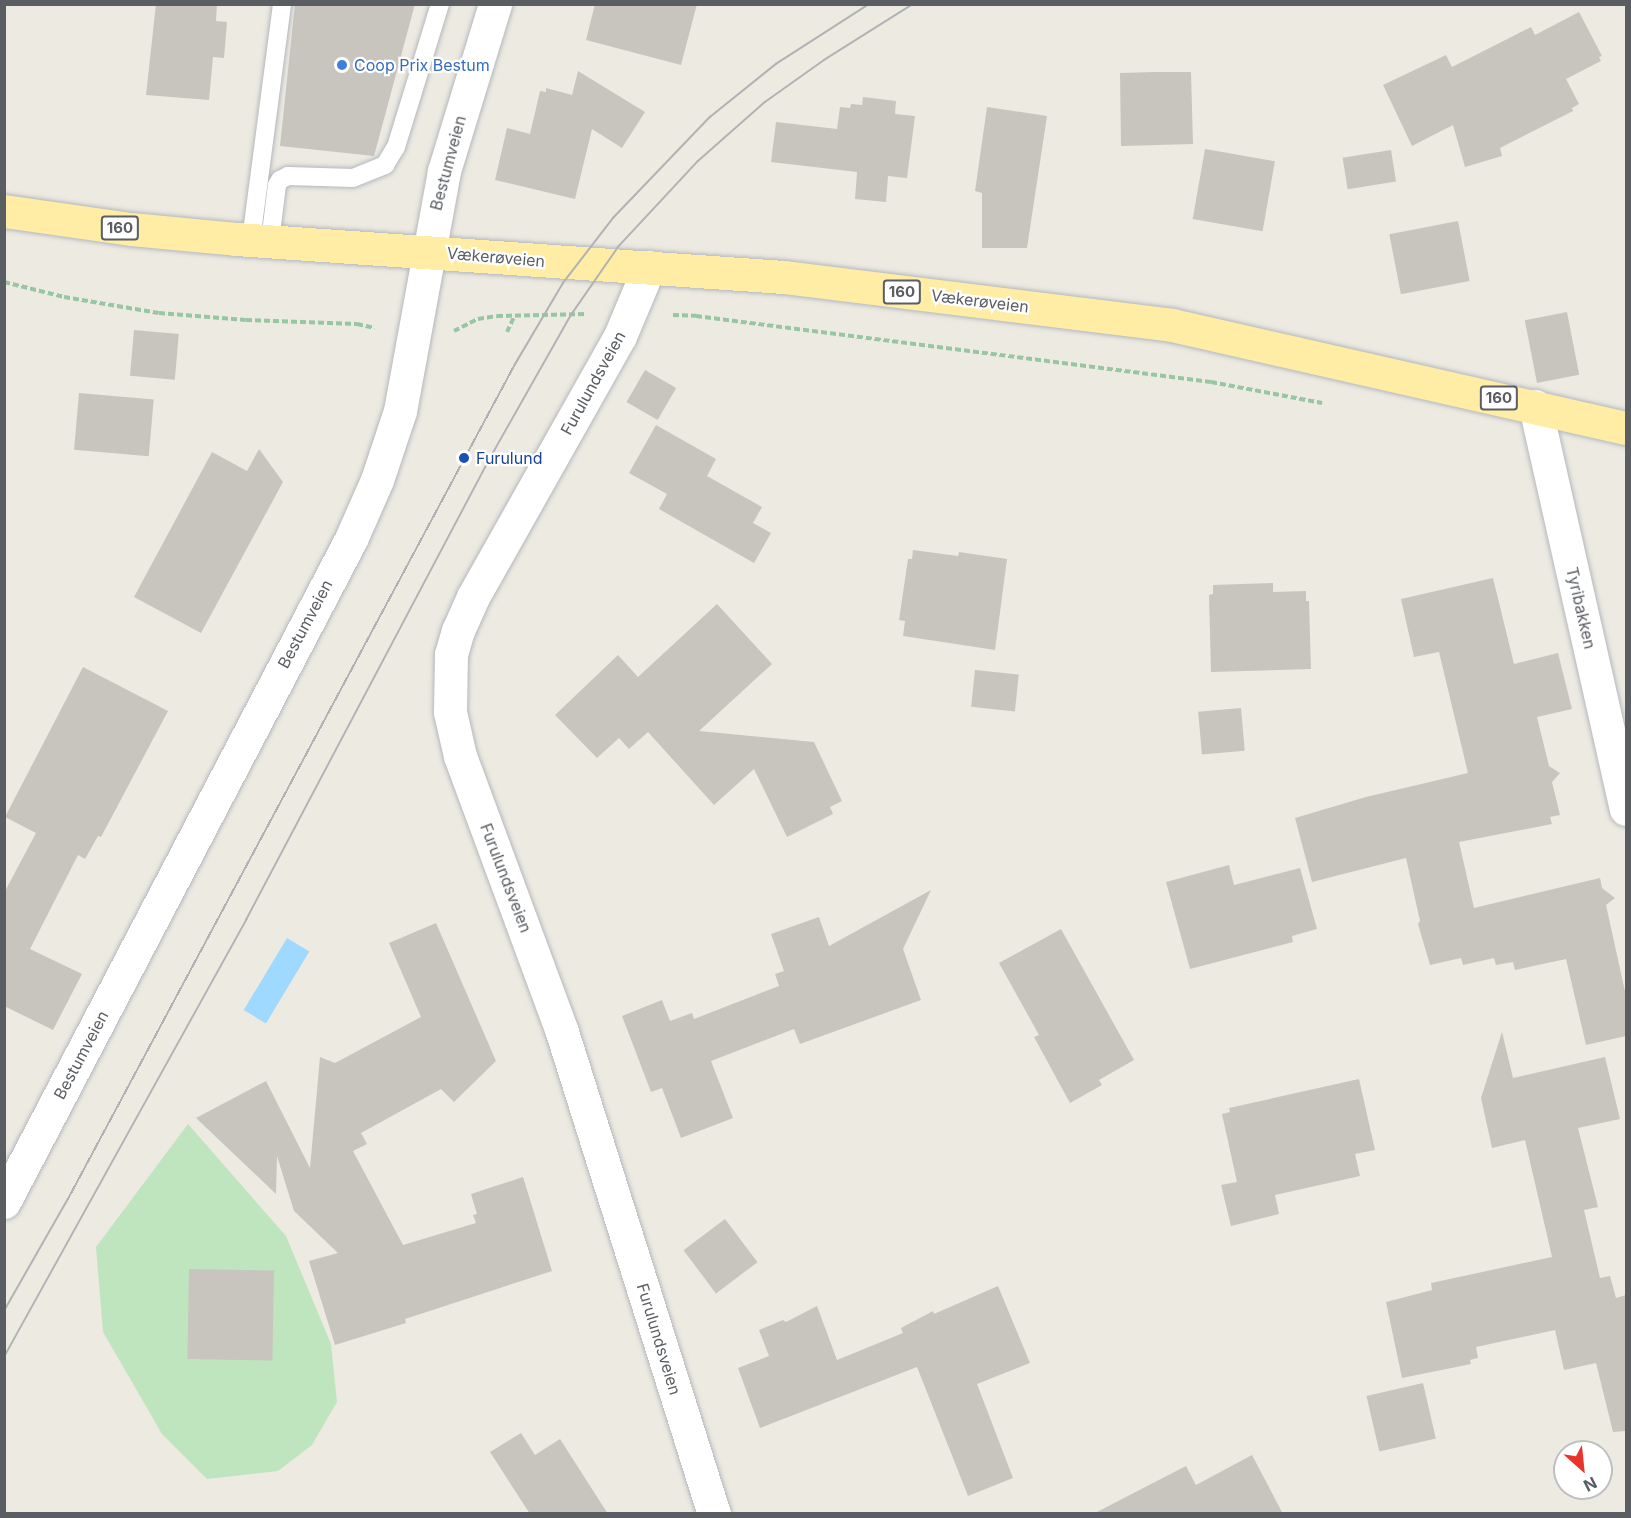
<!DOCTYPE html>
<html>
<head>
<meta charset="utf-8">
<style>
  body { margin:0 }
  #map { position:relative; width:1631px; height:1518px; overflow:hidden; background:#edeae2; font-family:Inter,sans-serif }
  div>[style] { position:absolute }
  .green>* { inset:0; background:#bfe5be }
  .water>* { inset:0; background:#a0d9ff; transform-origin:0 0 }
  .building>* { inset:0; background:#c8c5bf; transform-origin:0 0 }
  .path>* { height:4px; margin-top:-2px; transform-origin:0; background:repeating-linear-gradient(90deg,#97c6a3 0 6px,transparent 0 9px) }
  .roads { filter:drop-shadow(0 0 2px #b4b8bc) drop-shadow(0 0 2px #b4b8bc) }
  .service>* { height:18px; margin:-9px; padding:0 9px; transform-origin:9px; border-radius:9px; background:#fff }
  .minor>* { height:33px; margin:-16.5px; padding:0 16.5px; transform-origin:16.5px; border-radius:16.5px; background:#fff }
  .tertiary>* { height:33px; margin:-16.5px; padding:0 16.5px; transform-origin:16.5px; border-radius:16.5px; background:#fff }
  .primary>* { height:33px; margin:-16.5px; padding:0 16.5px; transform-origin:16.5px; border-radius:16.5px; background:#ffeda5 }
  .tram>* { height:1.5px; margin:-0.75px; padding:0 0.75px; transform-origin:0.75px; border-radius:0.75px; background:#b1b2b3 }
  .dots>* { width:16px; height:16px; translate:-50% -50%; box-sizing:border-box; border:3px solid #fff; border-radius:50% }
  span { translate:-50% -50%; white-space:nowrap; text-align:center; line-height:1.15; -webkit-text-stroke:4.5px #fff; paint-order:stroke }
  .shield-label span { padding:2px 4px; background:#fff; border:2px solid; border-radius:4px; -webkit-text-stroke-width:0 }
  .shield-label { font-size:15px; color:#5a5e63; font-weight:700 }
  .shop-label { font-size:16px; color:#366cbe }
  .left { translate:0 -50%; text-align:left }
  .street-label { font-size:16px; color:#5a5e63 }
  .transit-label { font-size:16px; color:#164399 }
  .frame { position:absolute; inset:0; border:6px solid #5a5e63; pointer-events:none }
  .north { position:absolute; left:1553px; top:1440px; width:60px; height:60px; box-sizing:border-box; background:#fff; border:2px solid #bdbfc1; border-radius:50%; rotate:153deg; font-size:16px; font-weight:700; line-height:24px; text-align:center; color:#5a5e63 }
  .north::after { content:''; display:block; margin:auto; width:21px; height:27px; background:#e9342b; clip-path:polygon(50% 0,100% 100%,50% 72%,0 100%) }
</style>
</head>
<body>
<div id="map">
  <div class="green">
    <div style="clip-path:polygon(188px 1124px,286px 1236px,331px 1344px,337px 1402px,312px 1445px,278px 1471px,207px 1479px,162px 1434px,103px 1332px,96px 1247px)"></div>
  </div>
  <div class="water">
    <div style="left:287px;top:938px;width:26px;height:84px;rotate:31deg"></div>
  </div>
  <div class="building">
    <div style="clip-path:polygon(156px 4px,217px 4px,216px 21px,227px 22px,224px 58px,213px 57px,209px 100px,146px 95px)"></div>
    <div style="clip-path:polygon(295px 4px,415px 4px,374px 156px,280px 146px)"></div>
    <div style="clip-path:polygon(595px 4px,697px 4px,681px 65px,586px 40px)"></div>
    <div style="clip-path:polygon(1579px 12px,1602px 56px,1599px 57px,1601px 61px,1566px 79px,1579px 104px,1572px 108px,1573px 111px,1500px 148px,1502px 156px,1465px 167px,1453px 125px,1412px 146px,1383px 85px,1446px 55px,1452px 67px,1531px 27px,1535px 35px)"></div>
    <div style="clip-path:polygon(578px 71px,645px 112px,622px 148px,592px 129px,575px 199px,495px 180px,507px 128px,530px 134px,540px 91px,546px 92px,546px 88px,572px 95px)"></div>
    <div style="clip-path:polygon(1155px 72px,1191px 72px,1193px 144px,1121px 146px,1120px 73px)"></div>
    <div style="clip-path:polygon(863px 97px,896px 101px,895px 114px,915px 116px,907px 178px,888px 176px,886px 202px,855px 199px,857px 172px,771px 162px,776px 122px,837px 129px,840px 107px,850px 108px,851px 104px,862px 105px)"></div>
    <div style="clip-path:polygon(987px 107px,1047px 116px,1027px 248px,982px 248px,982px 193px,975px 191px)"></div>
    <div style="left:1205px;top:149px;width:71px;height:71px;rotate:10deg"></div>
    <div style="left:1391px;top:150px;width:32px;height:49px;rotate:81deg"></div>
    <div style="left:1458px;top:221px;width:61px;height:70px;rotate:79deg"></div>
    <div style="left:1567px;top:312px;width:64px;height:43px;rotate:79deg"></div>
    <div style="left:134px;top:330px;width:45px;height:46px;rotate:5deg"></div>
    <div style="left:645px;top:370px;width:36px;height:37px;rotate:30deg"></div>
    <div style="left:79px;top:393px;width:75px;height:57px;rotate:5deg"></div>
    <div style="clip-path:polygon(656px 425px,716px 459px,707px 476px,762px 507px,753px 523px,771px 533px,754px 563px,659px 509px,667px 494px,629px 473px)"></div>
    <div style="clip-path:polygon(259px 449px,283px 482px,201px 633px,134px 597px,212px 452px,247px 471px)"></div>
    <div style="clip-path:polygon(913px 550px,958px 556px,959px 552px,1007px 559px,995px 650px,903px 636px,905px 621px,899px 620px,908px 559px,912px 559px)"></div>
    <div style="clip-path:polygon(1493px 578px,1514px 664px,1558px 653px,1572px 709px,1537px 717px,1549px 766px,1560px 773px,1552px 782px,1560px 815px,1550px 817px,1552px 824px,1459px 842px,1474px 908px,1600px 878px,1602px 888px,1615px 898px,1606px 905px,1626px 996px,1626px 1036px,1586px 1045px,1566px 959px,1515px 970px,1513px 962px,1496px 965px,1494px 958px,1463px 965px,1461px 958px,1430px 965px,1418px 924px,1420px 921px,1406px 858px,1312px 882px,1295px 818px,1366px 797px,1468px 773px,1439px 652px,1414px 657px,1401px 599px)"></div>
    <div style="clip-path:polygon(1273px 583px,1273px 592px,1306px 591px,1306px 601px,1309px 601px,1311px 669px,1211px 672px,1209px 595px,1213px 594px,1213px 585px)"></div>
    <div style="clip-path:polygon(717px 604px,772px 664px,699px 731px,814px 742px,842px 801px,830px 807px,833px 814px,787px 837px,754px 769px,714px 805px,648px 732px,629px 749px,619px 738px,597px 758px,555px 715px,618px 655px,638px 677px)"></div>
    <div style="clip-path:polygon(83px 667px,168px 711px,101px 837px,98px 836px,85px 859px,78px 855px,30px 949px,82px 974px,53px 1030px,4px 1006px,4px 893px,36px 833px,5px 817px)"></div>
    <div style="left:975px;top:670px;width:44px;height:37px;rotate:6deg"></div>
    <div style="left:1241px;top:708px;width:43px;height:43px;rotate:85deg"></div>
    <div style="clip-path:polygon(1229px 865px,1234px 885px,1300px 868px,1317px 929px,1292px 936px,1293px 942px,1190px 969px,1166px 882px)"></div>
    <div style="clip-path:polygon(931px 890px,903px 949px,921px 1000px,800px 1044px,794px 1029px,711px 1061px,733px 1118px,681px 1138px,662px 1088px,651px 1092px,622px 1016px,662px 1000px,670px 1021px,692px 1013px,694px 1019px,779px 986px,775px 974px,784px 971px,771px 934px,819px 917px,829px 946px)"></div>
    <div style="clip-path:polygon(436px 923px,496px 1061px,454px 1102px,441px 1089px,361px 1133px,367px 1144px,353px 1151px,403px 1245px,476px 1223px,473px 1215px,477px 1214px,471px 1194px,523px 1177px,552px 1271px,405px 1319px,406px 1323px,335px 1345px,309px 1261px,338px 1253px,294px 1211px,277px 1156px,276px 1194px,196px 1118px,266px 1081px,310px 1168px,320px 1057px,335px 1063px,421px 1017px,389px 943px)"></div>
    <div style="clip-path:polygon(1061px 929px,1134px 1060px,1099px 1080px,1102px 1085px,1070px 1103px,1034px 1037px,1039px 1035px,999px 963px)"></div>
    <div style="clip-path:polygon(1502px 1032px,1513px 1078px,1605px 1057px,1620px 1119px,1578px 1128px,1598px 1207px,1584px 1210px,1600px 1278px,1610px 1276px,1616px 1298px,1626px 1295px,1626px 1431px,1613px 1432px,1596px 1363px,1564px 1370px,1555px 1330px,1476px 1347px,1478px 1358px,1470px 1360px,1471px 1364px,1402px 1378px,1386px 1302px,1432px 1290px,1431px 1283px,1552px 1257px,1525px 1140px,1492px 1148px,1481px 1098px)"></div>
    <div style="clip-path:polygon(1359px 1079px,1375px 1150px,1355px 1154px,1360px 1176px,1275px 1195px,1279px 1214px,1231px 1226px,1221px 1185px,1237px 1182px,1222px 1114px,1230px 1112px,1229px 1108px)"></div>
    <div style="left:725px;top:1219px;width:54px;height:52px;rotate:53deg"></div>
    <div style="left:189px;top:1269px;width:85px;height:90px;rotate:1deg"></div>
    <div style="clip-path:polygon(998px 1286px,1030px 1363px,977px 1384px,1013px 1478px,968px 1496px,917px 1367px,760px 1428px,738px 1368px,769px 1356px,759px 1330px,783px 1320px,786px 1322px,817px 1306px,837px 1360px,903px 1333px,901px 1328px,933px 1311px,934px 1314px)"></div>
    <div style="left:1423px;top:1383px;width:57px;height:58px;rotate:77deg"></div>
    <div style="clip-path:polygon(521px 1433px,535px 1455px,560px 1439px,608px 1514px,530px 1514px,490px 1452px)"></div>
    <div style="clip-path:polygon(1252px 1455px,1283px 1514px,1093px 1514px,1186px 1466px,1196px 1485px)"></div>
  </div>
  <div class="path">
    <div style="left:4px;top:282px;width:62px;rotate:14deg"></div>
    <div style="left:64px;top:297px;width:96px;rotate:9.6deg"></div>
    <div style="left:159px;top:313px;width:87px;rotate:4.6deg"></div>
    <div style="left:246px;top:320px;width:111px;rotate:2.1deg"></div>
    <div style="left:357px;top:324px;width:18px;rotate:13deg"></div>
    <div style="left:673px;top:315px;width:23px;rotate:2deg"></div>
    <div style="left:696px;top:316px;width:519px;rotate:7.3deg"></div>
    <div style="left:1211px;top:382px;width:113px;rotate:10.7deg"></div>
    <div style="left:454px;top:331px;width:27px;rotate:-27deg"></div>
    <div style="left:478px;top:319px;width:19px;rotate:-9deg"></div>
    <div style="left:497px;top:316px;width:90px;rotate:-1.3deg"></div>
    <div style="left:507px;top:332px;width:17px;rotate:-65deg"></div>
  </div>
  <div class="roads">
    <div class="service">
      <div style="left:251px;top:240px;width:238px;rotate:-82.5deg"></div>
      <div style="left:270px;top:241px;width:56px;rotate:-82.9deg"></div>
      <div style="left:277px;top:185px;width:6px;rotate:-59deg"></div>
      <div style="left:280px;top:180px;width:9px;rotate:-27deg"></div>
      <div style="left:288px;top:176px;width:65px;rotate:1.8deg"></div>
      <div style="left:353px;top:178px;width:35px;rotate:-22deg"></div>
      <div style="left:385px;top:165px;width:21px;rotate:-59deg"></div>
      <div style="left:396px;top:147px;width:150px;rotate:-72.9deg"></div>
    </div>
    <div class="minor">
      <div style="left:649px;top:267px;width:75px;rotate:112.8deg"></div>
      <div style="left:620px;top:336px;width:300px;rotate:119.4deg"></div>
      <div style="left:473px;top:597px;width:36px;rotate:114deg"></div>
      <div style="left:458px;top:630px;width:25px;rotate:106deg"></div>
      <div style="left:451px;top:654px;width:58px;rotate:91deg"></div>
      <div style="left:450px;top:712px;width:45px;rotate:77.2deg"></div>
      <div style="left:460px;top:756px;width:294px;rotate:69.7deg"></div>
      <div style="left:562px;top:1032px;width:505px;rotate:72.5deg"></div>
      <div style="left:1535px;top:406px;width:413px;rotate:77.3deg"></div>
    </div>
    <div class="tertiary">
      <div style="left:4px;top:1202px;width:748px;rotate:-62.37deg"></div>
      <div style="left:351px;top:539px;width:64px;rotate:-66.2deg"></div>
      <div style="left:377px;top:480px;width:73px;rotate:-71.6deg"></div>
      <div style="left:400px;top:411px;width:244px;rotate:-79.6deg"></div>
      <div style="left:444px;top:171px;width:175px;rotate:-73deg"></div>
    </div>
    <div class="primary">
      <div style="left:4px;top:211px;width:128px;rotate:8.1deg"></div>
      <div style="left:131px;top:229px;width:105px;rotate:5.4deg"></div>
      <div style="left:236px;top:239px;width:548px;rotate:3.97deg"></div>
      <div style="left:783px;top:277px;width:392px;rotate:7deg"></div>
      <div style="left:1172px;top:325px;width:466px;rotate:12.8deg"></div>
    </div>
  </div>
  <div class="tram">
    <div style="left:4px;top:1311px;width:129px;rotate:-60.3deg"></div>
    <div style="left:68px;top:1199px;width:945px;rotate:-61.83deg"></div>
    <div style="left:514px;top:366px;width:96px;rotate:-59.4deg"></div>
    <div style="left:563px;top:283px;width:82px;rotate:-52.4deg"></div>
    <div style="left:613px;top:218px;width:140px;rotate:-46.2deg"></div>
    <div style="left:710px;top:117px;width:85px;rotate:-38.8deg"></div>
    <div style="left:776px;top:64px;width:111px;rotate:-32.8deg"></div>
    <div style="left:4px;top:1357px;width:500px;rotate:-61deg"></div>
    <div style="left:246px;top:920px;width:522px;rotate:-62.16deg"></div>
    <div style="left:490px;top:458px;width:164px;rotate:-60.5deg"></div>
    <div style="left:571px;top:315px;width:83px;rotate:-55.3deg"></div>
    <div style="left:618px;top:247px;width:117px;rotate:-47.1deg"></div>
    <div style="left:698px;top:161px;width:89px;rotate:-41.4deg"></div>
    <div style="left:765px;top:102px;width:72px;rotate:-35.4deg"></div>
    <div style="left:824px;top:60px;width:105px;rotate:-32.2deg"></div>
  </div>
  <div class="dots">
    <div style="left:342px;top:65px;background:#3f7fe0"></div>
    <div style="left:464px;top:458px;background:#1a4fb4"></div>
  </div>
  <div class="shield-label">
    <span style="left:120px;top:228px">160</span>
    <span style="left:902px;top:292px">160</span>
    <span style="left:1499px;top:398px">160</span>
  </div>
  <div class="shop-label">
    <span class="left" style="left:354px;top:65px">Coop Prix Bestum</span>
  </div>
  <div class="street-label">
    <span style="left:448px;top:163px;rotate:-75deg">Bestumveien</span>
    <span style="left:496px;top:257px;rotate:5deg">Vækerøveien</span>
    <span style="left:980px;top:301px;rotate:7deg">Vækerøveien</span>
    <span style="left:593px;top:383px;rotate:-61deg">Furulundsveien</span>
    <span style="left:1581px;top:608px;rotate:77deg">Tyribakken</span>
    <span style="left:305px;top:624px;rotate:-62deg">Bestumveien</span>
    <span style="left:506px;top:878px;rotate:69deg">Furulundsveien</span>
    <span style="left:81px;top:1055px;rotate:-62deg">Bestumveien</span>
    <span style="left:659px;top:1339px;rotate:73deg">Furulundsveien</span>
  </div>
  <div class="transit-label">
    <span class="left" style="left:476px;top:458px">Furulund</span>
  </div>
  <div class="frame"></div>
  <div class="north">N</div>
</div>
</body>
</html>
